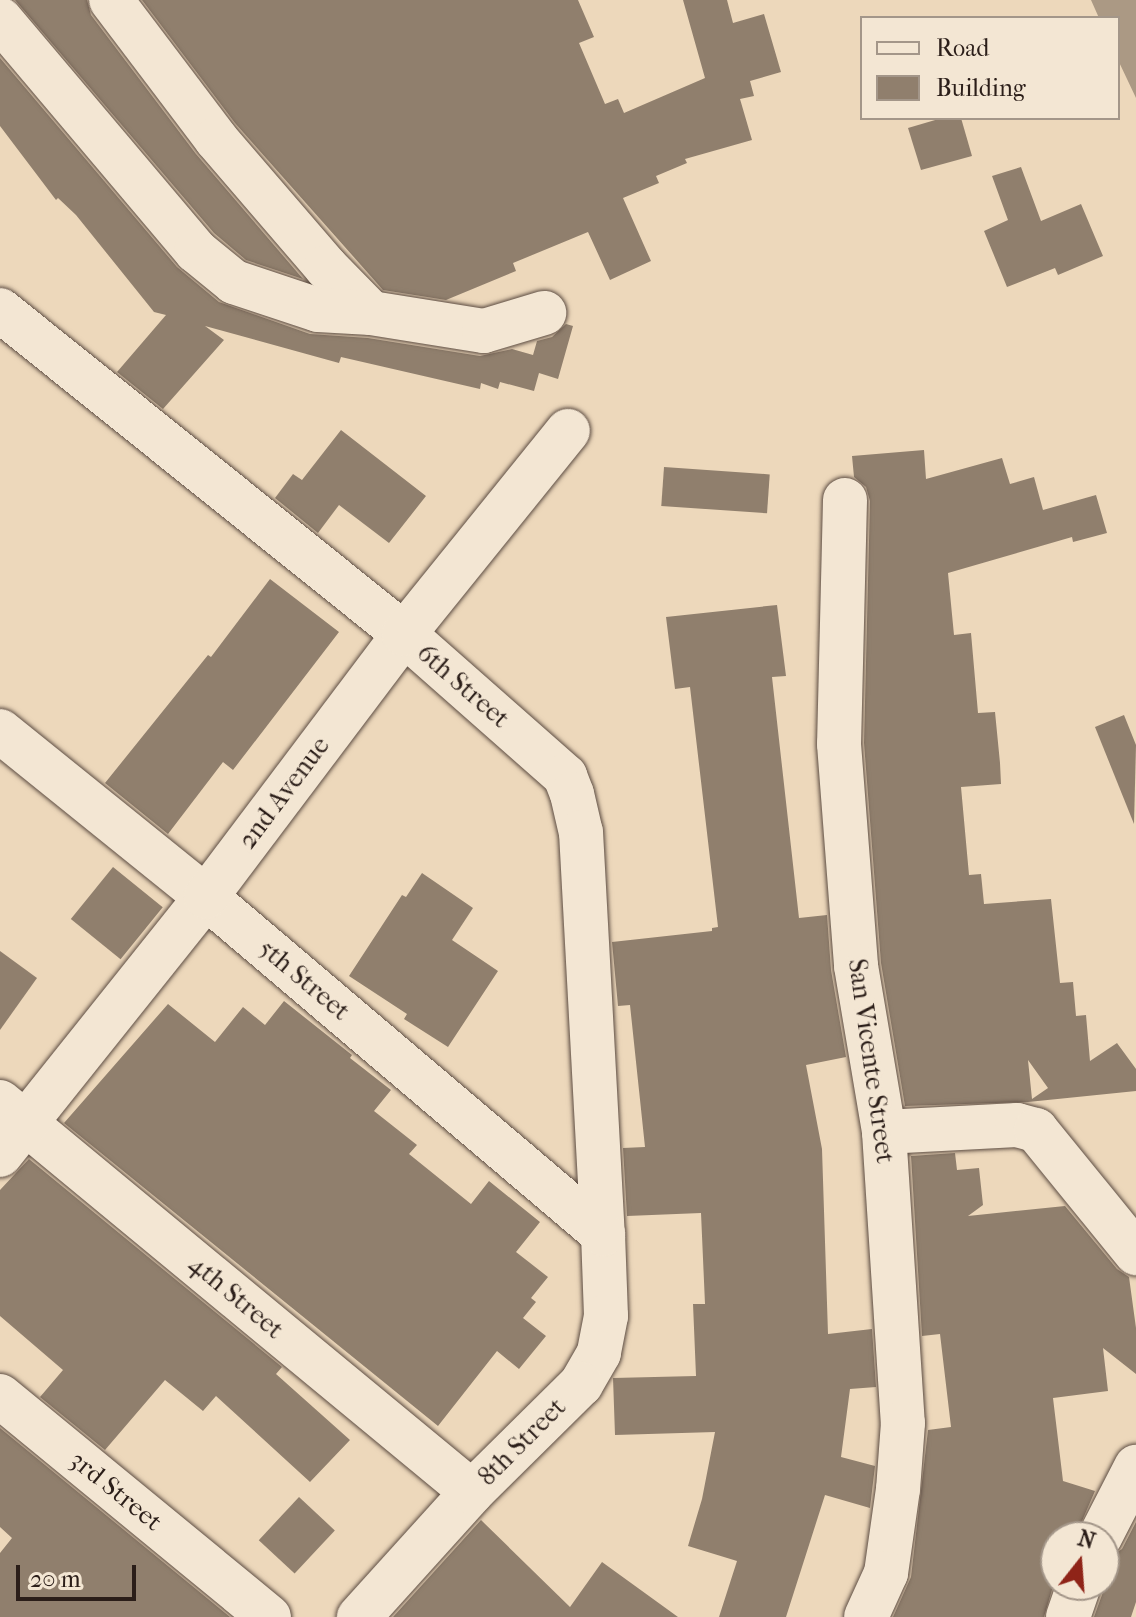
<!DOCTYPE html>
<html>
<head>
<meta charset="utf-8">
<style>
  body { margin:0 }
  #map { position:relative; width:1136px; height:1617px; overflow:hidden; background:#edd8bb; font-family:"IM FELL French Canon",serif }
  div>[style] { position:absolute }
  .water>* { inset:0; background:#ab9984 }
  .building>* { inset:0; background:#907f6d; transform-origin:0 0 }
  .roads { filter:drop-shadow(0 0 2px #5c4c42) drop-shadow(0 0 2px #5c4c42) }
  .minor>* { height:44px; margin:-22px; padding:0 22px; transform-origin:22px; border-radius:22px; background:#f3e6d3 }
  span { translate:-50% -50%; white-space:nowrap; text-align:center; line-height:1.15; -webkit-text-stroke:7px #f3e6d3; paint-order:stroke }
  .street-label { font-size:26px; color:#2b1e19 }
  .legend { position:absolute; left:860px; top:16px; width:260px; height:104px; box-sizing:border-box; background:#f3e6d3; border:2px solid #a39689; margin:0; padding:10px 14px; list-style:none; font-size:24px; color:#2b1e19 }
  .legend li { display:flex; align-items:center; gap:16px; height:40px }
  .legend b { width:40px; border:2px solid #a39689 }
  .north { position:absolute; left:1040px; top:1521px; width:80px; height:80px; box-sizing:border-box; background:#f3e6d3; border:2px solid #a39689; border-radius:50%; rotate:17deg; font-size:22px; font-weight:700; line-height:32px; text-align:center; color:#2b1e19 }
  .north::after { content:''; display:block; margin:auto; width:28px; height:36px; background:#8f2418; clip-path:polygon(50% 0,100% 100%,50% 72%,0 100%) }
  .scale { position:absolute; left:16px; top:1565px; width:120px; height:36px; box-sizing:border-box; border:4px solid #2b1e19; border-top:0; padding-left:10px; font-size:24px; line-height:28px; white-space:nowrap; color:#2b1e19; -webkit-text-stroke:6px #f3e6d3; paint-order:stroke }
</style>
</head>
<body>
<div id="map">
  <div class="water">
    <div style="clip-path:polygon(1091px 0,1136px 0,1136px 98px,1118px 60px,1118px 18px,1099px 18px)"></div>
  </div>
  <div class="building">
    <div style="clip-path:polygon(15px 0,87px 0,91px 15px,196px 154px,303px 279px,246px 260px,214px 233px)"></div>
    <div style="clip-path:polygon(142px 0,578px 0,594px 37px,579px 43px,605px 104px,618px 99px,624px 113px,705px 78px,683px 0,727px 0,733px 23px,764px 14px,781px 72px,750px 81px,754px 96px,740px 99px,752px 140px,685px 159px,687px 163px,656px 176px,659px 183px,623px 198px,651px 261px,610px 280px,588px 232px,513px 263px,516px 271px,446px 300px,383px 290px,235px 123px)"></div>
    <div style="clip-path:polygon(0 58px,177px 267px,219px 302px,310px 334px,368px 338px,480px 356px,512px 349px,533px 355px,537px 341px,552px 337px,566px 324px,573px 326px,558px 379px,539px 373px,534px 391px,500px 382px,498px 389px,481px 383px,480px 389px,341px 357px,339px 363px,205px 326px,224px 340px,163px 409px,117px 372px,166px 315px,154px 312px,76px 215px,58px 198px,56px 200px,0 126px)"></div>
    <div style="clip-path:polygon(942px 118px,961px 118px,972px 156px,921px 170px,908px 128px)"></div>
    <div style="clip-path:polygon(1021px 167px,1041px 221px,1081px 204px,1103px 256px,1058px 275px,1055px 268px,1007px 287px,984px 231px,1008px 220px,992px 176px)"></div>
    <div style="clip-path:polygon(341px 430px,426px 496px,389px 543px,339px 505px,318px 533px,275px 498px,293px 474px,302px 480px)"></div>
    <div style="clip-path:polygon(evenodd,924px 450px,926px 479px,1002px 458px,1010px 484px,1034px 477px,1043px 510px,1096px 495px,1107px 533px,1073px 542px,1072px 537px,948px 573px,954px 635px,971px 633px,978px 713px,995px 712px,1000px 763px,1001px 784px,961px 787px,969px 875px,981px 874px,984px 904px,1051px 899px,1060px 983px,1073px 982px,1076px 1016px,1086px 1015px,1090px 1061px,1117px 1043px,1136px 1069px,1136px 1091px,1028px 1102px,905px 1106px,881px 963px,864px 743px,870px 501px,866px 487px,854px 477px,852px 456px,924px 450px,1028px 1060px,1048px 1088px,1032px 1099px,1028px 1060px)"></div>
    <div style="left:664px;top:467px;width:106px;height:39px;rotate:4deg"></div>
    <div style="clip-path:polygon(270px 579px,339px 632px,233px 770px,223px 762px,168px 834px,105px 783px,208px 655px,211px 657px)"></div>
    <div style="clip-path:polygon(777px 605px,786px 676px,772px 677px,799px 918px,827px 915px,831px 970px,846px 1057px,806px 1065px,822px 1149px,828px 1334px,872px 1329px,876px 1387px,850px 1389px,841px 1457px,875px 1466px,870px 1508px,825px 1495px,786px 1617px,719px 1617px,737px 1561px,688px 1546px,702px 1499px,715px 1432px,615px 1435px,613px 1378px,696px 1376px,693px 1304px,705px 1304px,701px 1213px,627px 1216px,623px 1148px,645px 1147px,630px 1005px,618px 1006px,612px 942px,712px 931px,712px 928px,718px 927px,690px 687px,675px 689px,666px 617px)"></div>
    <div style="clip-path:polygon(1124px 715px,1136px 745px,1134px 824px,1095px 727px)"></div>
    <div style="left:113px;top:867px;width:64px;height:67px;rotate:39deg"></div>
    <div style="clip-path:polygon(422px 873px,473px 908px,452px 940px,498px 971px,448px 1047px,404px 1019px,407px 1014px,349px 976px,402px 895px,406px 897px)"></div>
    <div style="clip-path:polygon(0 951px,37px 978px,0 1030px)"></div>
    <div style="clip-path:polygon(284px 1001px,352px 1055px,350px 1058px,391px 1090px,374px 1111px,417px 1145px,409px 1154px,471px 1204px,489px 1181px,540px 1222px,516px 1252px,548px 1277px,531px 1298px,536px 1302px,523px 1318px,546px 1336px,519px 1369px,497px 1351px,438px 1426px,64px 1123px,168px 1004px,215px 1042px,243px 1007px,265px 1025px)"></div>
    <div style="clip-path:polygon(955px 1153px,957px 1170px,979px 1168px,983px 1205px,968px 1216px,1065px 1206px,1117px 1269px,1129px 1277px,1136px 1328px,1136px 1374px,1103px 1348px,1108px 1391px,1053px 1398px,1063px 1481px,1095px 1491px,1075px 1537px,1056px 1537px,1056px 1576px,1044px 1617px,893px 1617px,911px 1577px,928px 1430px,951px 1427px,940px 1334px,922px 1336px,911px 1156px)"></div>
    <div style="clip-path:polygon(29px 1159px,282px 1367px,276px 1374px,350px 1440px,310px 1482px,216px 1396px,203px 1411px,165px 1380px,105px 1450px,40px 1397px,63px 1370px,0 1316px,0 1190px)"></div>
    <div style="clip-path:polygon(0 1428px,230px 1617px,0 1617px,0 1553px,12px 1538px,0 1527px)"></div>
    <div style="left:299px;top:1497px;width:49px;height:59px;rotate:43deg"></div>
    <div style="clip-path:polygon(481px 1520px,570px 1607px,602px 1562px,678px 1617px,393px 1617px)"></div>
    <div style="clip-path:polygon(1136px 1522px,1136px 1602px,1131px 1617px,1094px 1617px,1103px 1592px,1104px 1561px,1122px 1549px)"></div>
  </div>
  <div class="roads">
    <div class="minor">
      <div style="left:111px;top:0;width:174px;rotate:52.9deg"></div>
      <div style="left:216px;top:139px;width:169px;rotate:49.3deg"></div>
      <div style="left:326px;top:267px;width:64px;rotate:45.6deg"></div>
      <div style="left:0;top:19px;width:304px;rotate:49.8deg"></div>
      <div style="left:196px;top:251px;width:49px;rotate:39.2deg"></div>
      <div style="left:234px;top:282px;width:89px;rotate:18.4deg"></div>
      <div style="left:318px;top:310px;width:53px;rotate:3.2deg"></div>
      <div style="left:371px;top:313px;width:114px;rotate:9.1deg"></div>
      <div style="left:484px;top:331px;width:63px;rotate:-16.7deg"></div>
      <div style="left:0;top:310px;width:518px;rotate:38.73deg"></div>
      <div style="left:404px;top:634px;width:215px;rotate:41.4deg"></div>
      <div style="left:565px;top:776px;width:19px;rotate:69deg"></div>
      <div style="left:572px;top:794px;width:39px;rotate:77deg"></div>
      <div style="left:581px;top:832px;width:403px;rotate:86.9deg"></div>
      <div style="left:603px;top:1234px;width:82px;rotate:87.9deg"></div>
      <div style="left:606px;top:1316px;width:38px;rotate:101deg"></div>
      <div style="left:599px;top:1353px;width:36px;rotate:120deg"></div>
      <div style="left:581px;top:1384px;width:153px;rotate:135.3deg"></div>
      <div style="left:472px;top:1492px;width:169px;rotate:132.1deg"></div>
      <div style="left:845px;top:500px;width:244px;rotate:91.4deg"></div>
      <div style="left:839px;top:744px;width:223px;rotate:85.6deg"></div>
      <div style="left:856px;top:966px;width:168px;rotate:80.4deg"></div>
      <div style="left:884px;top:1132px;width:292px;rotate:86.3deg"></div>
      <div style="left:903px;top:1423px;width:66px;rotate:94.3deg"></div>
      <div style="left:898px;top:1489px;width:85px;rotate:98.1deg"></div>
      <div style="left:886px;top:1573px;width:48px;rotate:114.4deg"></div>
      <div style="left:0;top:731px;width:265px;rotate:38.9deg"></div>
      <div style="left:206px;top:897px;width:521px;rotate:40.33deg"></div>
      <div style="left:0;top:1102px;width:612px;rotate:39.57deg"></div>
      <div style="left:884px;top:1132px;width:133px;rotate:-3deg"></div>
      <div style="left:1017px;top:1125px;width:20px;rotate:15deg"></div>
      <div style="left:1036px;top:1130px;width:159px;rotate:50.9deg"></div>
      <div style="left:0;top:1155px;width:330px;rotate:-51.4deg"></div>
      <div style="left:206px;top:897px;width:329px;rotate:-53deg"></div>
      <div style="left:404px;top:634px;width:261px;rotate:-51.1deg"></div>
      <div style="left:0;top:1396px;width:348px;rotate:39.4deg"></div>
      <div style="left:1100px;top:1537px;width:79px;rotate:-62.8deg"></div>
      <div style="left:1068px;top:1617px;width:34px;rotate:-71deg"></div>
    </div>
  </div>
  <div class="street-label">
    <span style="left:463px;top:686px;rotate:41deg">6th Street</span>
    <span style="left:284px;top:793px;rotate:-53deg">2nd Avenue</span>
    <span style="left:304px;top:980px;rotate:40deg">5th Street</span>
    <span style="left:871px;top:1061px;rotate:82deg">San Vicente Street</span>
    <span style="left:236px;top:1297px;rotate:40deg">4th Street</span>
    <span style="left:522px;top:1442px;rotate:-45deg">8th Street</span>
    <span style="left:116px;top:1491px;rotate:39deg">3rd Street</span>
  </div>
  <ul class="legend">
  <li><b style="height:10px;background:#f3e6d3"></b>Road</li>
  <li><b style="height:22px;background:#907f6d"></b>Building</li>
  </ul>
  <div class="north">N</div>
  <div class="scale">20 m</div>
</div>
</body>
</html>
